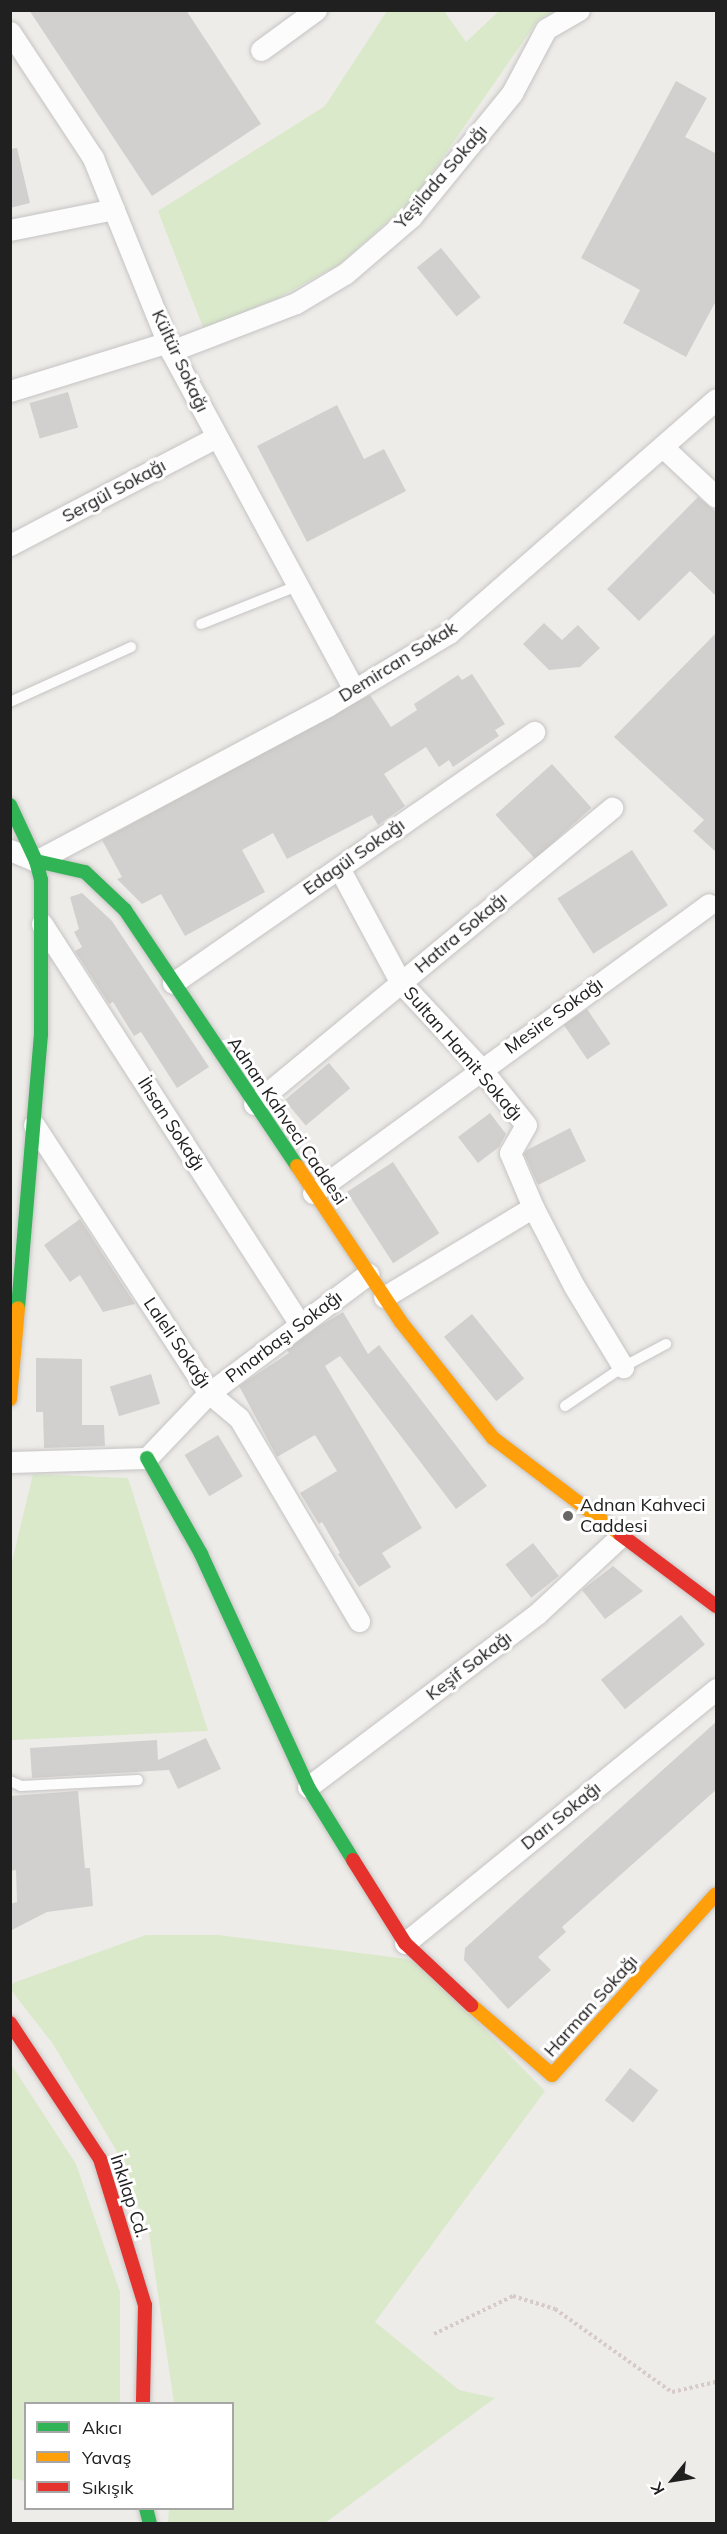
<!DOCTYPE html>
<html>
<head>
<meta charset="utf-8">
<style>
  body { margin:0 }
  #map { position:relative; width:727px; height:2534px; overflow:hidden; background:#eeece9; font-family:Mulish,sans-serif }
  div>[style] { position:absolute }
  .grass>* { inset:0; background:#dae9ca }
  .building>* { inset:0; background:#d2d0ce; transform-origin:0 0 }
  .path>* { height:4px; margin-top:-2px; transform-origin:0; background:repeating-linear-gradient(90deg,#d6cbc9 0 3px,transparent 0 6px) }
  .roads { filter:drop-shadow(0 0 2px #c5c4c3) drop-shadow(0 0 2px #c5c4c3) }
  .lane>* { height:10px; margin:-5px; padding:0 5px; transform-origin:5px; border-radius:5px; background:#fcfcfc }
  .street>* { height:21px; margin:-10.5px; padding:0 10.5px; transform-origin:10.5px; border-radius:10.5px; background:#fcfcfc }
  .fast>* { height:14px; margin:-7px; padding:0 7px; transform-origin:7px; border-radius:7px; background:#30b455 }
  .slow>* { height:14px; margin:-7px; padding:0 7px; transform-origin:7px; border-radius:7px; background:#ff9f0a }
  .jam>* { height:14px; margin:-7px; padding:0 7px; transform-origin:7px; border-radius:7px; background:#e5322d }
  .dots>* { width:16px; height:16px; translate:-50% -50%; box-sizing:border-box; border:3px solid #fff; border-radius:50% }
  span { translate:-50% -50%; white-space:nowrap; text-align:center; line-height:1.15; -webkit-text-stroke:6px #fff; paint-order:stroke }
  .street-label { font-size:18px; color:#202020 }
  .poi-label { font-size:18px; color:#202020 }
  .left { translate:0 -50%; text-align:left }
  .frame { position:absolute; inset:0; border:12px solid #202020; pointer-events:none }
  .legend { position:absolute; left:24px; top:2402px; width:210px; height:108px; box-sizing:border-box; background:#fff; border:2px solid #a6a6a6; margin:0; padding:8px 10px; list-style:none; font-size:18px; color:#202020 }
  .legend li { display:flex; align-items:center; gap:12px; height:30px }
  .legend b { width:30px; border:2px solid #a6a6a6 }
  .north { position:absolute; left:643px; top:2450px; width:60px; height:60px; -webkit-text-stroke:4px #fff; paint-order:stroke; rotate:240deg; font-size:16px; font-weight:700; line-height:24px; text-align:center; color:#202020 }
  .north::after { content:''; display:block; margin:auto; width:21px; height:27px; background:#202020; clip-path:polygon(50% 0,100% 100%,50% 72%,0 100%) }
</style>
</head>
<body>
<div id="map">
  <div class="grass">
    <div style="clip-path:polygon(387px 11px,444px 11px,466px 42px,499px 11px,555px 11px,538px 20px,416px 196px,340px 264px,278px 298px,204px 330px,158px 211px,325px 106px)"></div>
    <div style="clip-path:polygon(33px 1474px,128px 1478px,208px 1731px,11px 1740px,11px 1566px)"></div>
    <div style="clip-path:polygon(146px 1935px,218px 1935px,407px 1959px,422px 1966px,545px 2091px,375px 2322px,459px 2390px,495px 2398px,325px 2523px,168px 2522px,169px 2509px,232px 2508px,232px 2404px,174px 2403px,149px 2233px,116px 2150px,53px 2044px,11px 1990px,13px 1983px)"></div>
    <div style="clip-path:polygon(11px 2064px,76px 2164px,120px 2292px,120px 2403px,26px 2404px,25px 2481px,10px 2478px)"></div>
  </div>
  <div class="building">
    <div style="clip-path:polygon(29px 10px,186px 10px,261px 124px,152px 196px)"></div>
    <div style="clip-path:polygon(676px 81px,707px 98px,685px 137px,717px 154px,717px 299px,686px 357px,623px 323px,640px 290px,581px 258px)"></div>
    <div style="clip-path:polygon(17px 148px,30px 203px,10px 208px,10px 149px)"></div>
    <div style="left:441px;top:248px;width:63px;height:31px;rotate:51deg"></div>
    <div style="left:68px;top:392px;width:37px;height:40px;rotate:74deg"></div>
    <div style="clip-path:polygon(337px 405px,364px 459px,384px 449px,406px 491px,307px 542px,257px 446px)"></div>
    <div style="clip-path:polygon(698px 497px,717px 513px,717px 597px,690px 571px,639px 621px,607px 589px)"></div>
    <div style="clip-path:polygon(544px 623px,562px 640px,578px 625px,600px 648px,580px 667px,549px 670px,523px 644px)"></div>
    <div style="clip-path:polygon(717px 632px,717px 853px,693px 831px,704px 820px,614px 737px)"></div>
    <div style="clip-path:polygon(472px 674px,505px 724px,495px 730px,499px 736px,453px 767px,449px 760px,439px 767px,426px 747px,384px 774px,405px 806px,378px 825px,372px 815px,287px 859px,273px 833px,242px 850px,265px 892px,185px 936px,161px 894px,142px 904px,117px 879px,122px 877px,102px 840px,370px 695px,391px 727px,417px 710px,414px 704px,458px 675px,462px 680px)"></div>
    <div style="left:552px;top:764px;width:59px;height:76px;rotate:48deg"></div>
    <div style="left:632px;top:850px;width:66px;height:89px;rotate:57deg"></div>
    <div style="clip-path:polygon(82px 893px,112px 921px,209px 1067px,177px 1088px,141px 1032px,134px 1036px,113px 1002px,109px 1004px,75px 951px,82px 947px,74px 932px,79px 929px,70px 897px)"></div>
    <div style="left:587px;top:1009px;width:42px;height:28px;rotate:56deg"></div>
    <div style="left:329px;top:1063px;width:33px;height:58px;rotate:50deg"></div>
    <div style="clip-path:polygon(490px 1113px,506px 1134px,499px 1147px,478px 1163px,458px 1137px)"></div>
    <div style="clip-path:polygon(570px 1128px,586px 1161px,538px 1185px,524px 1154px,527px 1150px)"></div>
    <div style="left:393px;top:1162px;width:85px;height:55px;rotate:57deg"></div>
    <div style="clip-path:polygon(80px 1219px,135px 1304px,103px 1312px,80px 1275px,70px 1282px,44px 1245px)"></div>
    <div style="clip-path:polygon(343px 1312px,368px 1354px,379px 1345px,487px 1486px,456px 1509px,340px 1356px,325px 1366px,422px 1528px,382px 1553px,391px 1567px,359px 1587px,338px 1554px,340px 1553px,322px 1522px,319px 1524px,300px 1493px,337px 1471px,315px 1435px,277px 1457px,239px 1386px,289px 1353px,287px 1350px,318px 1327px)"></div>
    <div style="left:472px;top:1314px;width:83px;height:36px;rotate:51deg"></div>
    <div style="clip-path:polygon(36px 1358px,82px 1359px,82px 1425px,104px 1425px,105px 1446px,44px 1448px,43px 1412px,36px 1412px)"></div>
    <div style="left:151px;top:1374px;width:31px;height:43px;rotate:73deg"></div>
    <div style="left:218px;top:1435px;width:48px;height:39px;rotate:59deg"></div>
    <div style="left:533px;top:1543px;width:42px;height:35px;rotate:52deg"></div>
    <div style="clip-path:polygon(613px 1566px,643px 1591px,605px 1619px,582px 1590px)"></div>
    <div style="left:681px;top:1615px;width:38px;height:103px;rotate:51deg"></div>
    <div style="clip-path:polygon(717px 1721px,717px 1789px,562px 1927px,566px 1932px,538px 1957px,551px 1970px,508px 2009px,464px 1960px,465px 1948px)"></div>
    <div style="clip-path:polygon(206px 1738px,221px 1769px,178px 1789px,169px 1770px,32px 1778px,30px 1748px,157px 1740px,158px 1760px)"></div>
    <div style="clip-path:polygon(78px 1791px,85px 1868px,90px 1868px,93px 1906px,47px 1912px,10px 1931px,10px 1904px,17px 1902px,16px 1870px,10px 1871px,10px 1796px)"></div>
    <div style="left:630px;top:2068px;width:36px;height:41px;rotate:38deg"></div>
  </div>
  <div class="path">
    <div style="left:434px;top:2334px;width:88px;rotate:-25.7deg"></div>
    <div style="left:513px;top:2296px;width:44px;rotate:17.2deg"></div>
    <div style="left:555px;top:2309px;width:143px;rotate:35.4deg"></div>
    <div style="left:672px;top:2392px;width:45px;rotate:-12.8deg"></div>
  </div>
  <div class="roads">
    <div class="lane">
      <div style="left:201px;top:624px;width:103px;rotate:-21.6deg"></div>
      <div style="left:10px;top:702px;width:133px;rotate:-24.4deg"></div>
      <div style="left:565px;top:1406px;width:70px;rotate:-33.9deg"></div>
      <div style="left:623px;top:1367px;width:49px;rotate:-28.1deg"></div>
      <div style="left:10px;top:1781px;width:12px;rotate:24deg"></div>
      <div style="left:21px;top:1786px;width:117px;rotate:-2.9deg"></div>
    </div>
    <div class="street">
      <div style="left:10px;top:32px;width:151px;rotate:56.6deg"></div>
      <div style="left:93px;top:158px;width:208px;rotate:68deg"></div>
      <div style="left:171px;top:351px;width:385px;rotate:61.6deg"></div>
      <div style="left:261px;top:50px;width:68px;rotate:-36deg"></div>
      <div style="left:10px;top:230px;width:106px;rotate:-11.4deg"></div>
      <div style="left:171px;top:351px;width:134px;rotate:-21deg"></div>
      <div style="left:296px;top:303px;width:58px;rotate:-31deg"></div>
      <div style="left:346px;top:273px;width:86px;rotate:-40.7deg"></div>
      <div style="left:411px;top:217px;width:160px;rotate:-50.8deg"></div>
      <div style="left:512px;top:93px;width:72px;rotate:-62deg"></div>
      <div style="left:546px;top:29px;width:38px;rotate:-30deg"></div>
      <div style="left:10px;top:391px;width:165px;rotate:-17.2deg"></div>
      <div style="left:663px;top:447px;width:73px;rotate:43.3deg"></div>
      <div style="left:10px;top:545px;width:233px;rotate:-27.6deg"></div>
      <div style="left:10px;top:850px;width:28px;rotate:23deg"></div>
      <div style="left:36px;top:861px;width:332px;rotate:-28deg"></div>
      <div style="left:329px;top:705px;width:140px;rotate:-31deg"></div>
      <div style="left:449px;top:633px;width:355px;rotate:-41.2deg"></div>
      <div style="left:339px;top:868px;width:131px;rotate:61.7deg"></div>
      <div style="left:401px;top:983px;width:119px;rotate:47deg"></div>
      <div style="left:482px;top:1070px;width:70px;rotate:51.3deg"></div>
      <div style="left:526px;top:1125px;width:32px;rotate:120deg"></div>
      <div style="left:510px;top:1153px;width:59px;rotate:66.9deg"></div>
      <div style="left:533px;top:1207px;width:89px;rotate:62.6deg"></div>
      <div style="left:574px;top:1286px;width:95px;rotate:58.8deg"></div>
      <div style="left:42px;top:924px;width:476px;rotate:57.2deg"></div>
      <div style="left:173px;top:983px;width:440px;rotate:-34.8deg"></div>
      <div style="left:254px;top:1104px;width:465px;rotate:-39.6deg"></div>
      <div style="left:34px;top:1125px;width:320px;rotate:56.9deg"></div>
      <div style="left:209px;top:1393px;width:39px;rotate:40deg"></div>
      <div style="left:239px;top:1418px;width:236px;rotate:59.4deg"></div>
      <div style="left:313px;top:1193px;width:490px;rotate:-36.1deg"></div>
      <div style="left:384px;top:1297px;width:174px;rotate:-31.1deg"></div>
      <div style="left:10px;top:1462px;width:137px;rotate:-1.7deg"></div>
      <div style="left:147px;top:1458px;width:90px;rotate:-46.4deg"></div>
      <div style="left:209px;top:1393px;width:199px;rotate:-36.8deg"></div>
      <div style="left:308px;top:1787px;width:288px;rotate:-37.1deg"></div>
      <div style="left:538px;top:1613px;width:115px;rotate:-42.9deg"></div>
      <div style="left:405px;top:1943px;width:402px;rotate:-39.2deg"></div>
    </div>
    <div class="fast">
      <div style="left:10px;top:805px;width:62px;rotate:65.1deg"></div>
      <div style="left:36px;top:861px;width:20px;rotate:75deg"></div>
      <div style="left:41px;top:880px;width:154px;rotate:90deg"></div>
      <div style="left:41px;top:1034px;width:275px;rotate:94.8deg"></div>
      <div style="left:36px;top:861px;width:50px;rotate:12.7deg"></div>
      <div style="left:85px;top:872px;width:55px;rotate:43.5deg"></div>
      <div style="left:125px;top:910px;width:308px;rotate:56.1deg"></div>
      <div style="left:147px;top:1458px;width:110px;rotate:60.6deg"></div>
      <div style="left:201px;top:1554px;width:256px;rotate:65.3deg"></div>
      <div style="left:308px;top:1787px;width:86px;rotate:58.3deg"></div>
      <div style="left:146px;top:2508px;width:16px;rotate:76deg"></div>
    </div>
    <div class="slow">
      <div style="left:297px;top:1166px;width:187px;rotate:56.3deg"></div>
      <div style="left:401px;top:1322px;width:148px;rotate:51.6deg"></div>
      <div style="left:493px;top:1438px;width:159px;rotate:37.1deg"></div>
      <div style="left:10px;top:1399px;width:91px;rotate:-85deg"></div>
      <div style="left:471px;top:2005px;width:107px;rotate:40.8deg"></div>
      <div style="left:552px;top:2075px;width:244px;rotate:-47.8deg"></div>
    </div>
    <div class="jam">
      <div style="left:620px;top:1534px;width:120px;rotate:36.9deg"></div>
      <div style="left:353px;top:1860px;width:98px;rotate:57.9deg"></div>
      <div style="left:405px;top:1943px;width:91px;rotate:43.2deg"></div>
      <div style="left:10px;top:2023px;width:163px;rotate:56.5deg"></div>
      <div style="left:100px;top:2159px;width:153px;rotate:72.9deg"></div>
      <div style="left:145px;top:2305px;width:99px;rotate:91.2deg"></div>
    </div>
  </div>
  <div class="dots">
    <div style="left:568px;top:1516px;background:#686766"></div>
  </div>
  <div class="street-label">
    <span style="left:441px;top:177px;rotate:-49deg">Yeşilada Sokağı</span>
    <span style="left:180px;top:361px;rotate:65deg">Kültür Sokağı</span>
    <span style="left:114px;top:491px;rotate:-28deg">Sergül Sokağı</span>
    <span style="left:398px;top:662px;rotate:-32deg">Demircan Sokak</span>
    <span style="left:354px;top:857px;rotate:-35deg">Edagül Sokağı</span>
    <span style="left:461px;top:933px;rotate:-40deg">Hatıra Sokağı</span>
    <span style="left:554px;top:1016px;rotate:-36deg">Mesire Sokağı</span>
    <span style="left:463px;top:1054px;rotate:49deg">Sultan Hamit Sokağı</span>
    <span style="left:287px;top:1121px;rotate:56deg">Adnan Kahveci Caddesi</span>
    <span style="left:171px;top:1124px;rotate:57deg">İhsan Sokağı</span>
    <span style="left:284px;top:1337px;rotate:-37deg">Pınarbaşı Sokağı</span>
    <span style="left:177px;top:1343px;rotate:56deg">Laleli Sokağı</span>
    <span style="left:469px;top:1666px;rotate:-37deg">Keşif Sokağı</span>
    <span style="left:561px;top:1816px;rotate:-39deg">Darı Sokağı</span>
    <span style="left:591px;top:2006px;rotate:-48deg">Harman Sokağı</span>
    <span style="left:129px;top:2196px;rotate:72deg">İnkılap Cd.</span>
  </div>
  <div class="poi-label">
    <span class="left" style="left:580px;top:1516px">Adnan Kahveci<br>Caddesi</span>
  </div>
  <div class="frame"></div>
  <ul class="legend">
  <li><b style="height:8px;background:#30b455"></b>Akıcı</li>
  <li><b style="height:8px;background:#ff9f0a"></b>Yavaş</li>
  <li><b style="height:8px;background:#e5322d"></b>Sıkışık</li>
  </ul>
  <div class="north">K</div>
</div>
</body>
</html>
